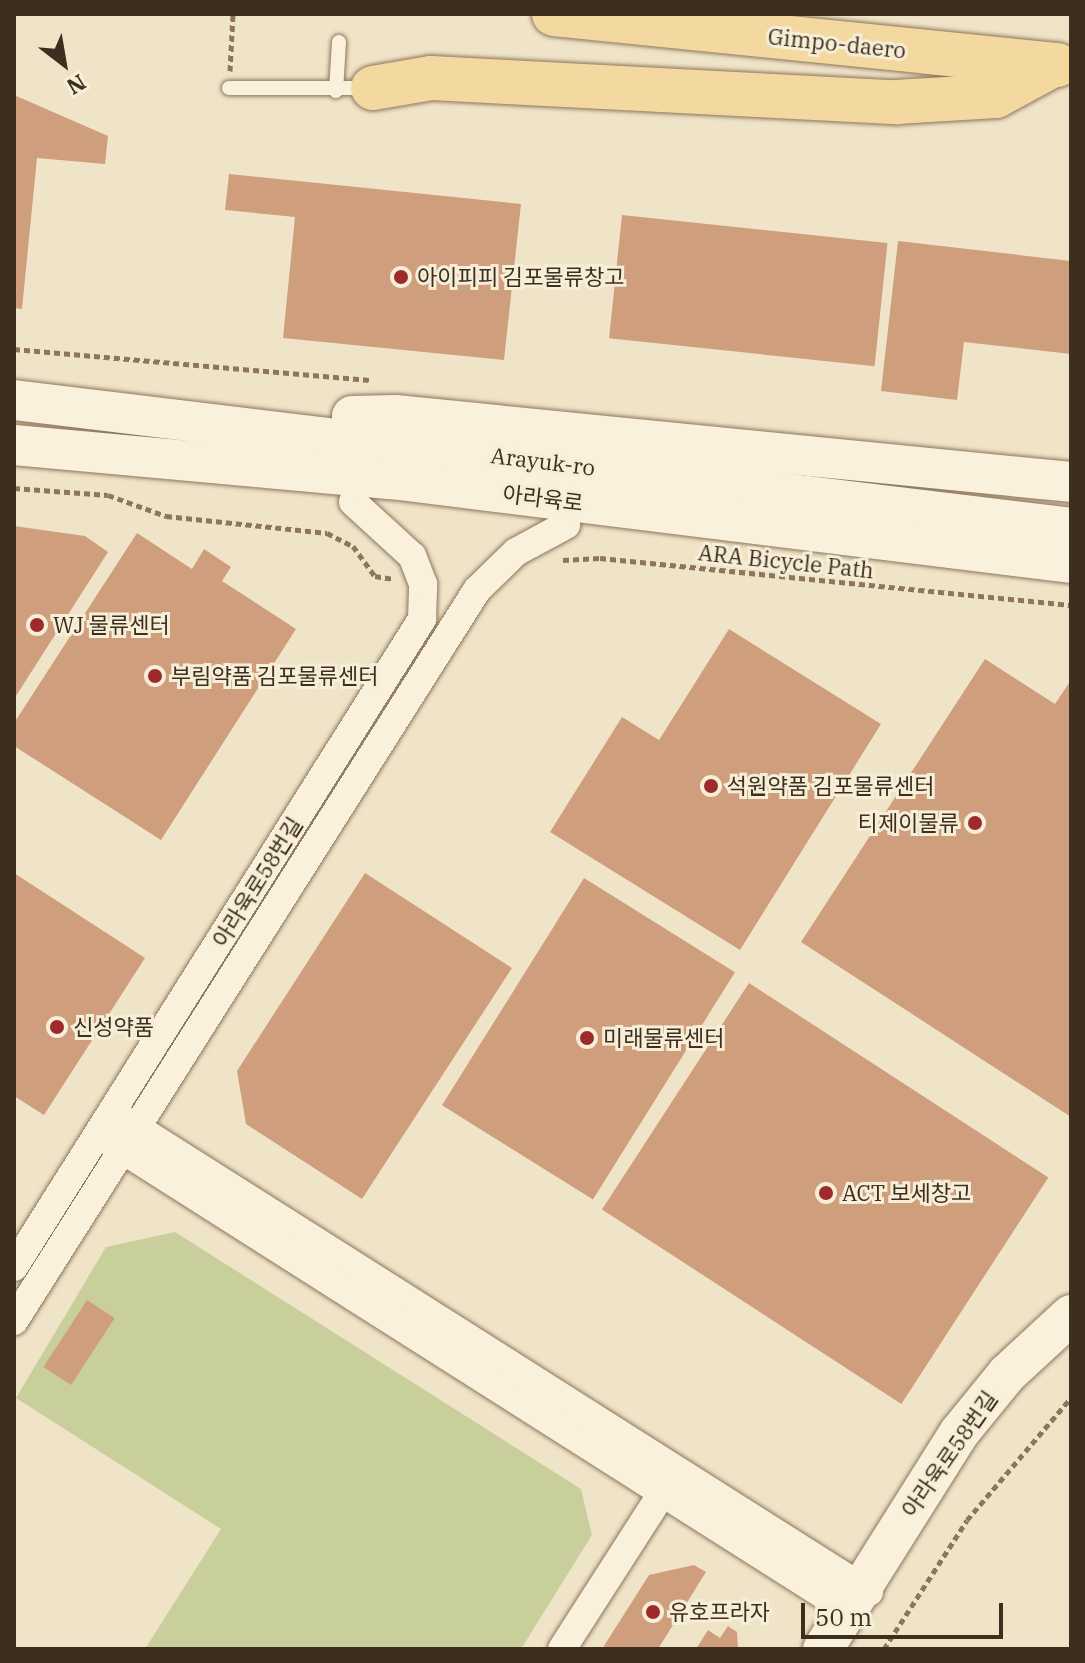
<!DOCTYPE html>
<html>
<head>
<meta charset="utf-8">
<style>
  body { margin:0 }
  #map { position:relative; width:1085px; height:1663px; overflow:hidden; background:#f0e4c8; font-family:"IBM Plex Serif","Noto Sans KR",serif }
  div>[style] { position:absolute }
  .green>* { inset:0; background:#c9cf9b }
  .building>* { inset:0; background:#cf9f7d; transform-origin:0 0 }
  .path>* { height:5px; margin-top:-2.5px; transform-origin:0; background:repeating-linear-gradient(90deg,#8d765c 0 6px,transparent 0 10px) }
  .roads { filter:drop-shadow(0 0 2px #8d765c) drop-shadow(0 0 2px #8d765c) }
  .lane>* { height:14px; margin:-7px; padding:0 7px; transform-origin:7px; border-radius:7px; background:#faf1dc }
  .street>* { height:28px; margin:-14px; padding:0 14px; transform-origin:14px; border-radius:14px; background:#faf1dc }
  .secondary>* { height:40px; margin:-20px; padding:0 20px; transform-origin:20px; border-radius:20px; background:#faf1dc }
  .primary>* { height:44px; margin:-22px; padding:0 22px; transform-origin:22px; border-radius:22px; background:#f3d9a0 }
  .dots>* { width:22px; height:22px; translate:-50% -50%; box-sizing:border-box; border:4px solid #f7eed8; border-radius:50% }
  span { translate:-50% -50%; white-space:nowrap; text-align:center; line-height:1.15; -webkit-text-stroke:6px #f7eed8; paint-order:stroke }
  .street-label { font-size:22px; color:#3d2e20 }
  .poi-label { font-size:22px; color:#3d2e20 }
  .left { translate:0 -50%; text-align:left }
  .right { translate:-100% -50%; text-align:right }
  .frame { position:absolute; inset:0; border:16px solid #3d2e20; pointer-events:none }
  .north { position:absolute; left:24px; top:24px; width:80px; height:80px; -webkit-text-stroke:6px #f7eed8; paint-order:stroke; rotate:149deg; font-size:22px; font-weight:700; line-height:32px; text-align:center; color:#3d2e20 }
  .north::after { content:''; display:block; margin:auto; width:28px; height:36px; background:#3d2e20; clip-path:polygon(50% 0,100% 100%,50% 72%,0 100%) }
  .scale { position:absolute; left:801px; top:1603px; width:202px; height:36px; box-sizing:border-box; border:4px solid #3d2e20; border-top:0; padding-left:10px; font-size:24px; line-height:28px; white-space:nowrap; color:#3d2e20; -webkit-text-stroke:6px #f7eed8; paint-order:stroke }
</style>
</head>
<body>
<div id="map">
  <div class="green">
    <div style="clip-path:polygon(175px 1232px,581px 1489px,592px 1535px,521px 1649px,145px 1649px,221px 1529px,16px 1398px,106px 1247px)"></div>
  </div>
  <div class="building">
    <div style="clip-path:polygon(14px 95px,108px 136px,105px 164px,37px 158px,22px 309px,14px 308px)"></div>
    <div style="clip-path:polygon(229px 174px,521px 204px,504px 360px,283px 338px,295px 217px,225px 210px)"></div>
    <div style="left:622px;top:215px;width:267px;height:124px;rotate:6deg"></div>
    <div style="clip-path:polygon(898px 241px,1071px 261px,1071px 354px,964px 342px,957px 400px,881px 391px)"></div>
    <div style="clip-path:polygon(14px 526px,85px 536px,108px 552px,14px 699px)"></div>
    <div style="clip-path:polygon(137px 533px,192px 569px,204px 549px,231px 567px,222px 581px,296px 629px,161px 840px,14px 746px,14px 723px)"></div>
    <div style="clip-path:polygon(729px 629px,881px 724px,740px 950px,550px 832px,622px 717px,659px 740px)"></div>
    <div style="clip-path:polygon(985px 659px,1055px 704px,1071px 680px,1071px 1117px,801px 942px)"></div>
    <div style="clip-path:polygon(14px 873px,145px 958px,44px 1115px,14px 1096px)"></div>
    <div style="clip-path:polygon(365px 873px,512px 968px,362px 1199px,246px 1124px,237px 1071px)"></div>
    <div style="left:584px;top:878px;width:178px;height:268px;rotate:32deg"></div>
    <div style="left:749px;top:983px;width:357px;height:270px;rotate:33deg"></div>
    <div style="left:87px;top:1300px;width:33px;height:80px;rotate:33deg"></div>
    <div style="clip-path:polygon(694px 1565px,706px 1572px,658px 1649px,602px 1649px,649px 1575px)"></div>
    <div style="clip-path:polygon(728px 1626px,737px 1632px,738px 1649px,696px 1649px,708px 1630px,720px 1638px)"></div>
  </div>
  <div class="path">
    <div style="left:230px;top:71px;width:57px;rotate:-87deg"></div>
    <div style="left:14px;top:349px;width:357px;rotate:5deg"></div>
    <div style="left:14px;top:488px;width:94px;rotate:4.3deg"></div>
    <div style="left:108px;top:495px;width:62px;rotate:19.9deg"></div>
    <div style="left:166px;top:516px;width:162px;rotate:6deg"></div>
    <div style="left:327px;top:533px;width:29px;rotate:27deg"></div>
    <div style="left:353px;top:546px;width:37px;rotate:54deg"></div>
    <div style="left:375px;top:576px;width:19px;rotate:9deg"></div>
    <div style="left:563px;top:560px;width:37px;rotate:-3deg"></div>
    <div style="left:600px;top:558px;width:473px;rotate:5.7deg"></div>
    <div style="left:884px;top:1649px;width:153px;rotate:-57.2deg"></div>
    <div style="left:967px;top:1520px;width:160px;rotate:-49.6deg"></div>
  </div>
  <div class="roads">
    <div class="lane">
      <div style="left:229px;top:88px;width:140px"></div>
      <div style="left:336px;top:91px;width:49px;rotate:-86.5deg"></div>
    </div>
    <div class="street">
      <div style="left:120px;top:1117px;width:887px;rotate:32.38deg"></div>
      <div style="left:107px;top:1140px;width:879px;rotate:32.41deg"></div>
      <div style="left:14px;top:1267px;width:766px;rotate:-57.8deg"></div>
      <div style="left:422px;top:619px;width:35px;rotate:-88deg"></div>
      <div style="left:423px;top:584px;width:30px;rotate:-111deg"></div>
      <div style="left:412px;top:556px;width:80px;rotate:-137.5deg"></div>
      <div style="left:14px;top:1321px;width:865px;rotate:-57.65deg"></div>
      <div style="left:477px;top:590px;width:54px;rotate:-44.3deg"></div>
      <div style="left:516px;top:552px;width:57px;rotate:-28.4deg"></div>
      <div style="left:562px;top:1649px;width:185px;rotate:-57.3deg"></div>
    </div>
    <div class="secondary">
      <div style="left:14px;top:400px;width:1065px;rotate:6.9deg"></div>
      <div style="left:352px;top:416px;width:43px;rotate:-1.3deg"></div>
      <div style="left:395px;top:415px;width:679px;rotate:5.66deg"></div>
      <div style="left:14px;top:445px;width:379px;rotate:5.2deg"></div>
      <div style="left:391px;top:479px;width:685px;rotate:7.04deg"></div>
      <div style="left:823px;top:1649px;width:255px;rotate:-57.8deg"></div>
      <div style="left:959px;top:1433px;width:76px;rotate:-50.9deg"></div>
      <div style="left:1007px;top:1374px;width:87px;rotate:-42.7deg"></div>
    </div>
    <div class="primary">
      <div style="left:554px;top:14px;width:506px;rotate:5.79deg"></div>
      <div style="left:373px;top:88px;width:59px;rotate:-9.8deg"></div>
      <div style="left:431px;top:78px;width:466px;rotate:3deg"></div>
      <div style="left:896px;top:102px;width:100px;rotate:-3.4deg"></div>
      <div style="left:996px;top:96px;width:65px;rotate:-28.5deg"></div>
    </div>
  </div>
  <div class="dots">
    <div style="left:401px;top:277px;background:#9e2a2b"></div>
    <div style="left:37px;top:625px;background:#9e2a2b"></div>
    <div style="left:155px;top:676px;background:#9e2a2b"></div>
    <div style="left:711px;top:786px;background:#9e2a2b"></div>
    <div style="left:975px;top:823px;background:#9e2a2b"></div>
    <div style="left:57px;top:1027px;background:#9e2a2b"></div>
    <div style="left:587px;top:1038px;background:#9e2a2b"></div>
    <div style="left:826px;top:1193px;background:#9e2a2b"></div>
    <div style="left:653px;top:1612px;background:#9e2a2b"></div>
  </div>
  <div class="street-label">
    <span style="left:837px;top:43px;rotate:6deg">Gimpo-daero</span>
    <span style="left:543px;top:461px;rotate:7deg">Arayuk-ro</span>
    <span style="left:543px;top:498px;rotate:7deg">아라육로</span>
    <span style="left:786px;top:561px;rotate:6deg">ARA Bicycle Path</span>
    <span style="left:257px;top:882px;rotate:-58deg">아라육로58번길</span>
    <span style="left:949px;top:1454px;rotate:-55deg">아라육로58번길</span>
  </div>
  <div class="poi-label">
    <span class="left" style="left:417px;top:277px">아이피피 김포물류창고</span>
    <span class="left" style="left:53px;top:625px">WJ 물류센터</span>
    <span class="left" style="left:171px;top:676px">부림약품 김포물류센터</span>
    <span class="left" style="left:727px;top:786px">석원약품 김포물류센터</span>
    <span class="right" style="left:959px;top:823px">티제이물류</span>
    <span class="left" style="left:73px;top:1027px">신성약품</span>
    <span class="left" style="left:603px;top:1038px">미래물류센터</span>
    <span class="left" style="left:842px;top:1193px">ACT 보세창고</span>
    <span class="left" style="left:669px;top:1612px">유호프라자</span>
  </div>
  <div class="frame"></div>
  <div class="north">N</div>
  <div class="scale">50 m</div>
</div>
</body>
</html>
